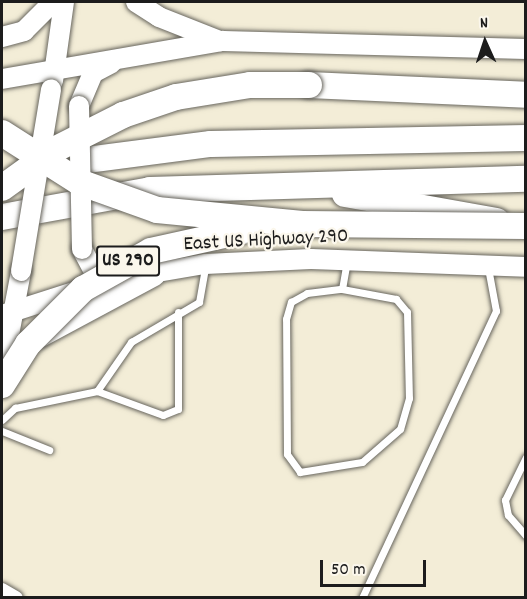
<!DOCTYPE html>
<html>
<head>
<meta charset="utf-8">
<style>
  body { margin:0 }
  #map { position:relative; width:527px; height:599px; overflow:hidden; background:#f3edd7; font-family:Dekko,sans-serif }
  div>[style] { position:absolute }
  .roads { filter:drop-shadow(0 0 2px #67655d) drop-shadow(0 0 2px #67655d) }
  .service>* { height:7px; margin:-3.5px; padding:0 3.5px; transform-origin:3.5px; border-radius:3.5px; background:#fff }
  .minor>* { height:14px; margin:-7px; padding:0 7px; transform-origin:7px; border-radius:7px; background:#fff }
  .secondary>* { height:20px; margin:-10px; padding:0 10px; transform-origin:10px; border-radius:10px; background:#fff }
  .motorway>* { height:26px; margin:-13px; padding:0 13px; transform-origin:13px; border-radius:13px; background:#fff }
  .bridges { filter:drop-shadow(0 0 2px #67655d) drop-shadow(0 0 2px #67655d) }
  .secondary-bridge>* { height:20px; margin:-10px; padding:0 10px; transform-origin:10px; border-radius:10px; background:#fff }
  .motorway-bridge>* { height:26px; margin:-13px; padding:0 13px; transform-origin:13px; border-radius:13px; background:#fff }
  span { translate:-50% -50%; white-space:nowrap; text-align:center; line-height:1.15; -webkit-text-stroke:4.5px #fbf7ec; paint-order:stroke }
  .shield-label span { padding:2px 4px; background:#fbf7ec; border:2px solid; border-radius:4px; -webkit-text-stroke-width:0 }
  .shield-label { font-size:20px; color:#1c1c1c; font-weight:700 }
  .street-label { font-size:21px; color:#1c1c1c }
  .frame { position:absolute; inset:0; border:3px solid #1c1c1c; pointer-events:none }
  .north { position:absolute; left:455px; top:12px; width:60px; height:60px; -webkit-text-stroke:4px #fbf7ec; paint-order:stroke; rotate:357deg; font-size:16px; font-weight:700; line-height:24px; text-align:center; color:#1c1c1c }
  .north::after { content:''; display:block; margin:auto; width:21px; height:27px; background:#1c1c1c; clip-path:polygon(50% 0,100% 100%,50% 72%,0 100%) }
  .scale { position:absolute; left:320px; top:560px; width:106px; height:27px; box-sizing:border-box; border:3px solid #1c1c1c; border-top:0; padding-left:8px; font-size:18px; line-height:21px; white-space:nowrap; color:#1c1c1c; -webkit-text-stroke:4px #fbf7ec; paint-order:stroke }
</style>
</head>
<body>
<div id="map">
  <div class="roads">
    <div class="service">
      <div style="left:342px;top:289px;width:55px;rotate:10.5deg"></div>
      <div style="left:396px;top:299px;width:17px;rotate:50deg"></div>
      <div style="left:407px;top:312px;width:86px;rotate:88.7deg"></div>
      <div style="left:409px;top:398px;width:32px;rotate:106deg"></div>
      <div style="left:400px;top:429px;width:50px;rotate:139deg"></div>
      <div style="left:362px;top:462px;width:63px;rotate:170.8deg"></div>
      <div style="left:300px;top:472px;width:22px;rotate:-126deg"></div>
      <div style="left:287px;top:454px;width:135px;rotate:-90.4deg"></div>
      <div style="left:286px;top:319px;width:18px;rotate:-74deg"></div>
      <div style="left:291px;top:302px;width:18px;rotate:-29deg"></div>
      <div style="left:307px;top:293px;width:35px;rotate:-7deg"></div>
      <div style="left:342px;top:289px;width:27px;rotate:-80deg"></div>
      <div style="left:97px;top:391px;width:70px;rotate:20deg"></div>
      <div style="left:163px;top:415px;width:16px;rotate:-22deg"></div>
      <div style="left:178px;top:409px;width:97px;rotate:-90deg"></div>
      <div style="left:2px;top:420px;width:18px;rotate:-43deg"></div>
      <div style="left:15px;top:408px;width:84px;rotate:-11.7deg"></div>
      <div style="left:97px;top:391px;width:60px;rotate:-55.2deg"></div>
      <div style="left:131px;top:342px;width:79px;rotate:-30.5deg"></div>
      <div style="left:199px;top:302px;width:36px;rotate:-80deg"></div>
      <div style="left:2px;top:431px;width:51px;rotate:22deg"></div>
      <div style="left:526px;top:457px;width:48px;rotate:116deg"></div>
      <div style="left:505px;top:500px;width:15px;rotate:79deg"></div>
      <div style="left:508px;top:515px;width:28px;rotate:49deg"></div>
      <div style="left:362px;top:598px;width:317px;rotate:-65deg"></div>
      <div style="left:496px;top:311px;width:44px;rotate:-100.5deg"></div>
    </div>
    <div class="minor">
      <div style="left:2px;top:590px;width:16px;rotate:30deg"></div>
    </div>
    <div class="secondary">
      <div style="left:136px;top:2px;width:27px;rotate:33deg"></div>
      <div style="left:159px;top:17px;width:66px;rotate:21.5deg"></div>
      <div style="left:2px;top:37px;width:23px;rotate:-15deg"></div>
      <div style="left:24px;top:31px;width:41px;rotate:-45deg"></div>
      <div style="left:2px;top:79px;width:224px;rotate:-9.8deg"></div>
      <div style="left:223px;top:41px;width:303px;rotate:1.5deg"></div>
      <div style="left:53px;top:81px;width:80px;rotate:-82.1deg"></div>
      <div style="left:79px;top:106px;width:36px;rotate:-67deg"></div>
      <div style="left:93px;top:73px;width:21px;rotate:-28deg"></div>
      <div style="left:82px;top:249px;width:30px;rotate:62deg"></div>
      <div style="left:96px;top:275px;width:16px;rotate:18deg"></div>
      <div style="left:2px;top:315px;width:114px;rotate:-17.8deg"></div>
      <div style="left:111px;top:280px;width:95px;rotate:-9.7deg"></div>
      <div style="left:205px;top:264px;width:106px;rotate:-2.7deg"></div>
      <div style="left:311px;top:259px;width:215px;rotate:2.1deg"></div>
      <div style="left:41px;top:337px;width:129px;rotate:-28.2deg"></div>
      <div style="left:2px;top:372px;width:103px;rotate:-79.3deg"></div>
    </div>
    <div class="motorway">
      <div style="left:309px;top:85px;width:217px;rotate:2.6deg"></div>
      <div style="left:56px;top:164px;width:156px;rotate:-7.4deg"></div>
      <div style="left:211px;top:144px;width:315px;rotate:-1.1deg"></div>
      <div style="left:345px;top:194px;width:154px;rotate:10.1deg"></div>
      <div style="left:2px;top:217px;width:150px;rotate:-10.3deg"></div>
      <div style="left:150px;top:190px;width:376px;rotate:-1.7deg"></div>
    </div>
  </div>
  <div class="bridges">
    <div class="secondary-bridge">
      <div style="left:79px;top:106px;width:143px;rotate:88.8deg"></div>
      <div style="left:21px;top:271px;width:184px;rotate:-80.6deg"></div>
    </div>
    <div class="motorway-bridge">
      <div style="left:2px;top:133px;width:91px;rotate:32.5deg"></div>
      <div style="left:79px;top:182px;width:83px;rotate:19.7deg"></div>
      <div style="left:157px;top:210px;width:146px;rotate:5.5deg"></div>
      <div style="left:302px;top:224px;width:224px;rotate:0.5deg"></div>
      <div style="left:2px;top:188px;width:67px;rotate:-35.8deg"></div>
      <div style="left:56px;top:149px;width:75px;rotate:-26.9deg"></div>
      <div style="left:123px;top:115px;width:56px;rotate:-18.8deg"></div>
      <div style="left:176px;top:97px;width:75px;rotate:-9.2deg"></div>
      <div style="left:250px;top:85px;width:59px"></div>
      <div style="left:2px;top:385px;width:49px;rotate:-57.6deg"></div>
      <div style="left:28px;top:344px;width:78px;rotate:-45deg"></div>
      <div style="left:83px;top:289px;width:78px;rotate:-29.2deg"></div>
      <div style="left:151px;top:251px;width:93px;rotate:-12.4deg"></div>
    </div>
  </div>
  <div class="shield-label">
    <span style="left:128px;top:261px">US 290</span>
  </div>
  <div class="street-label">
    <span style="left:266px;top:241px;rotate:-3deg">East US Highway 290</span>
  </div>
  <div class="frame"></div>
  <div class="north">N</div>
  <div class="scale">50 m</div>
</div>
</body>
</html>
